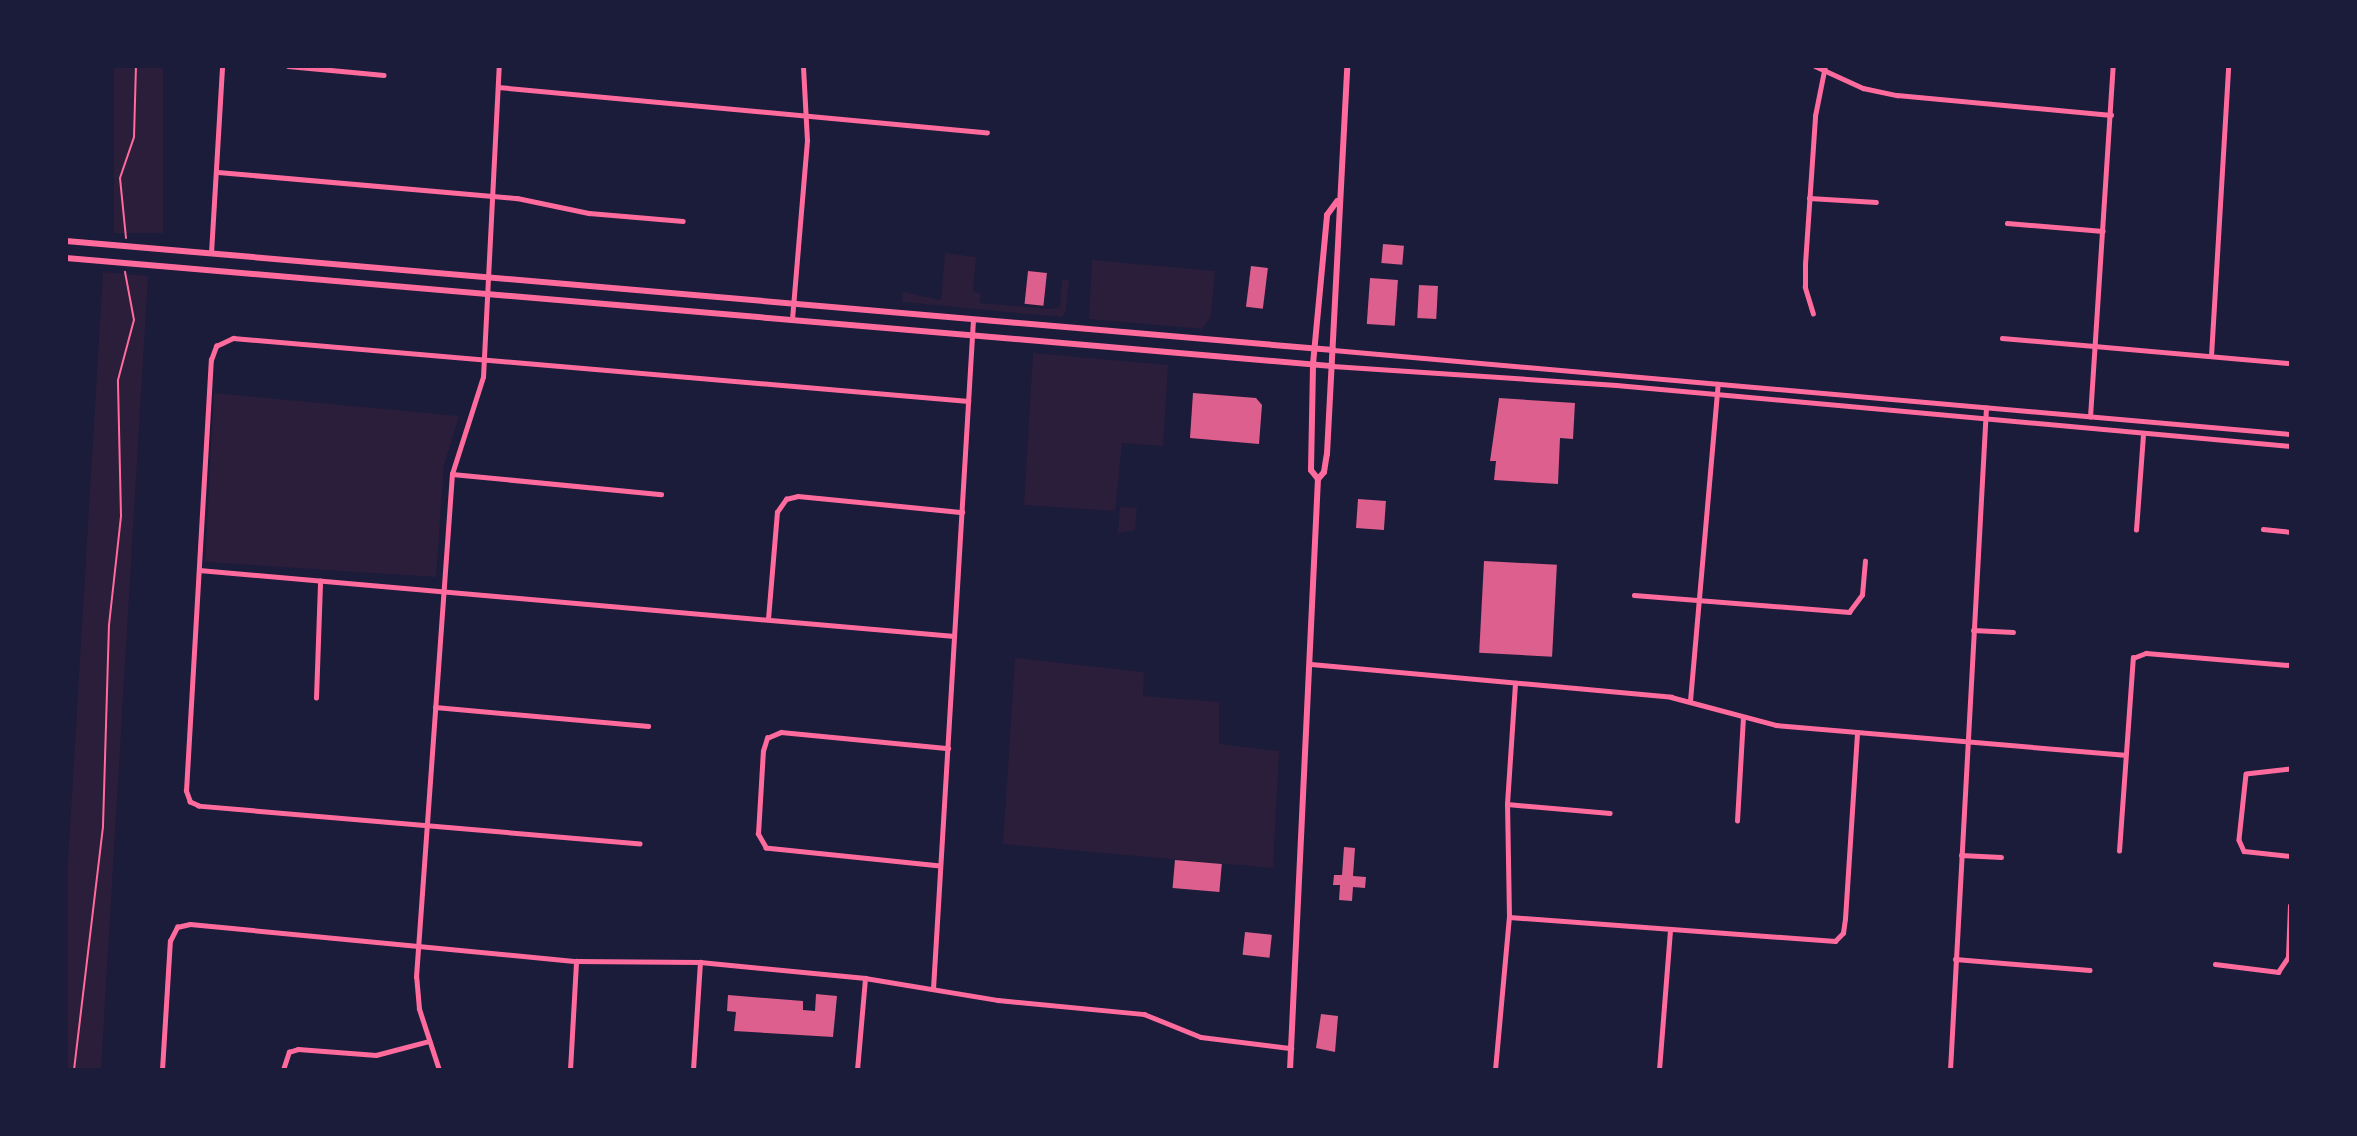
<!DOCTYPE html>
<html>
<head>
<meta charset="utf-8">
<style>
  body { margin:0 }
  #map { position:relative; width:2357px; height:1136px; overflow:hidden; background:#1b1b3a; font-family:"Titillium Web",sans-serif }
  div>[style] { position:absolute }
  .green>* { inset:0; background:#2a1e3b; transform-origin:0 0 }
  .building>* { inset:0; background:#dd5f8e; transform-origin:0 0 }
  .path>* { height:2px; margin:-1px; padding:0 1px; transform-origin:1px; border-radius:1px; background:#ff6b9d }
  .minor>* { height:4.5px; margin:-2.25px; padding:0 2.25px; transform-origin:2.25px; border-radius:2.25px; background:#ff6b9d }
  .tertiary>* { height:5px; margin:-2.5px; padding:0 2.5px; transform-origin:2.5px; border-radius:2.5px; background:#ff6b9d }
  .secondary>* { height:6px; margin:-3px; padding:0 3px; transform-origin:3px; border-radius:3px; background:#ff6b9d }
  span { translate:-50% -50%; white-space:nowrap; text-align:center; line-height:1.15; -webkit-text-stroke:5px #1b1b3a; paint-order:stroke }
  .frame { position:absolute; inset:0; border:68px solid #1b1b3a; pointer-events:none }
</style>
</head>
<body>
<div id="map">
  <div class="green">
    <div style="left:114px;top:67px;width:49px;height:166px"></div>
    <div style="clip-path:polygon(945px 253px,976px 257px,973px 292px,981px 293px,980px 303px,1050px 309px,1060px 307px,1062px 280px,1069px 280px,1066px 311px,1062px 317px,902px 302px,903px 292px,941px 300px)"></div>
    <div style="clip-path:polygon(1092px 260px,1215px 271px,1211px 317px,1202px 329px,1089px 319px)"></div>
    <div style="clip-path:polygon(103px 272px,148px 276px,101px 1069px,67px 1070px,67px 878px)"></div>
    <div style="clip-path:polygon(1033px 353px,1168px 365px,1163px 446px,1122px 443px,1115px 511px,1024px 505px)"></div>
    <div style="clip-path:polygon(214px 393px,459px 416px,444px 465px,436px 577px,205px 562px)"></div>
    <div style="clip-path:polygon(1120px 507px,1137px 508px,1135px 530px,1118px 533px)"></div>
    <div style="clip-path:polygon(1015px 658px,1144px 672px,1143px 696px,1219px 702px,1219px 744px,1279px 751px,1273px 868px,1003px 844px)"></div>
  </div>
  <div class="building">
    <div style="left:1383px;top:244px;width:21px;height:19px;rotate:5deg"></div>
    <div style="left:1251px;top:266px;width:17px;height:41px;rotate:7deg"></div>
    <div style="left:1028px;top:271px;width:19px;height:33px;rotate:6deg"></div>
    <div style="left:1370px;top:278px;width:28px;height:46px;rotate:4deg"></div>
    <div style="left:1419px;top:285px;width:19px;height:33px;rotate:3deg"></div>
    <div style="clip-path:polygon(1193px 393px,1256px 398px,1262px 405px,1259px 444px,1190px 438px)"></div>
    <div style="clip-path:polygon(1499px 398px,1575px 403px,1573px 439px,1560px 438px,1558px 484px,1494px 480px,1496px 461px,1490px 461px)"></div>
    <div style="left:1358px;top:499px;width:28px;height:29px;rotate:4deg"></div>
    <div style="left:1484px;top:561px;width:73px;height:92px;rotate:3deg"></div>
    <div style="clip-path:polygon(1344px 847px,1355px 848px,1353px 876px,1366px 877px,1365px 888px,1353px 887px,1352px 901px,1339px 900px,1340px 885px,1333px 885px,1334px 875px,1342px 875px)"></div>
    <div style="left:1175px;top:860px;width:47px;height:28px;rotate:5deg"></div>
    <div style="left:1245px;top:932px;width:27px;height:23px;rotate:6deg"></div>
    <div style="clip-path:polygon(816px 994px,837px 996px,833px 1037px,734px 1031px,736px 1012px,727px 1011px,728px 995px,803px 1001px,803px 1010px,815px 1011px)"></div>
    <div style="clip-path:polygon(1321px 1014px,1338px 1016px,1335px 1052px,1316px 1048px)"></div>
  </div>
  <div class="path">
    <div style="left:126px;top:238px;width:60px;rotate:-95.7deg"></div>
    <div style="left:120px;top:178px;width:43px;rotate:-71.1deg"></div>
    <div style="left:134px;top:137px;width:71px;rotate:-88.4deg"></div>
    <div style="left:74px;top:1070px;width:246px;rotate:-83.2deg"></div>
    <div style="left:103px;top:826px;width:201px;rotate:-88.3deg"></div>
    <div style="left:109px;top:625px;width:110px;rotate:-83.7deg"></div>
    <div style="left:121px;top:516px;width:136px;rotate:-91.3deg"></div>
    <div style="left:118px;top:380px;width:62px;rotate:-75.1deg"></div>
    <div style="left:134px;top:320px;width:49px;rotate:-100.6deg"></div>
  </div>
  <div class="minor">
    <div style="left:288px;top:66px;width:96px;rotate:5.4deg"></div>
    <div style="left:1815px;top:66px;width:53px;rotate:24.6deg"></div>
    <div style="left:1863px;top:88px;width:35px;rotate:12deg"></div>
    <div style="left:1897px;top:95px;width:215px;rotate:5.3deg"></div>
    <div style="left:498px;top:87px;width:491px;rotate:5.3deg"></div>
    <div style="left:218px;top:172px;width:300px;rotate:5deg"></div>
    <div style="left:517px;top:198px;width:74px;rotate:11.8deg"></div>
    <div style="left:589px;top:213px;width:94px;rotate:4.9deg"></div>
    <div style="left:1809px;top:198px;width:67px;rotate:3.4deg"></div>
    <div style="left:2007px;top:223px;width:96px;rotate:4.8deg"></div>
    <div style="left:211px;top:253px;width:187px;rotate:-86.6deg"></div>
    <div style="left:1813px;top:314px;width:28px;rotate:-107deg"></div>
    <div style="left:1805px;top:287px;width:23px;rotate:-90deg"></div>
    <div style="left:1805px;top:264px;width:148px;rotate:-86.1deg"></div>
    <div style="left:1815px;top:116px;width:51px;rotate:-78.7deg"></div>
    <div style="left:792px;top:319px;width:179px;rotate:-85.2deg"></div>
    <div style="left:807px;top:141px;width:75px;rotate:-93.1deg"></div>
    <div style="left:2002px;top:338px;width:289px;rotate:5deg"></div>
    <div style="left:2211px;top:356px;width:290px;rotate:-86.6deg"></div>
    <div style="left:2090px;top:417px;width:352px;rotate:-86.3deg"></div>
    <div style="left:452px;top:474px;width:210px;rotate:5.5deg"></div>
    <div style="left:2263px;top:529px;width:27px;rotate:6deg"></div>
    <div style="left:2136px;top:530px;width:96px;rotate:-85.8deg"></div>
    <div style="left:199px;top:570px;width:758px;rotate:5deg"></div>
    <div style="left:1634px;top:595px;width:216px;rotate:4.5deg"></div>
    <div style="left:1849px;top:612px;width:21px;rotate:-53deg"></div>
    <div style="left:1862px;top:595px;width:34px;rotate:-85deg"></div>
    <div style="left:768px;top:619px;width:107px;rotate:-85.2deg"></div>
    <div style="left:777px;top:512px;width:16px;rotate:-55deg"></div>
    <div style="left:786px;top:499px;width:12px;rotate:-14deg"></div>
    <div style="left:798px;top:496px;width:165px;rotate:5.6deg"></div>
    <div style="left:1973px;top:630px;width:40px;rotate:2.9deg"></div>
    <div style="left:1311px;top:664px;width:362px;rotate:5.2deg"></div>
    <div style="left:1671px;top:697px;width:109px;rotate:14.9deg"></div>
    <div style="left:1776px;top:725px;width:349px;rotate:4.9deg"></div>
    <div style="left:316px;top:698px;width:117px;rotate:-88deg"></div>
    <div style="left:1690px;top:701px;width:318px;rotate:-85deg"></div>
    <div style="left:435px;top:707px;width:214px;rotate:5.1deg"></div>
    <div style="left:2290px;top:769px;width:44px;rotate:173.5deg"></div>
    <div style="left:2246px;top:774px;width:66px;rotate:96.1deg"></div>
    <div style="left:2239px;top:840px;width:12px;rotate:66deg"></div>
    <div style="left:2244px;top:851px;width:46px;rotate:6.2deg"></div>
    <div style="left:1507px;top:804px;width:103px;rotate:5deg"></div>
    <div style="left:1737px;top:821px;width:103px;rotate:-86.7deg"></div>
    <div style="left:640px;top:844px;width:443px;rotate:-175.1deg"></div>
    <div style="left:199px;top:806px;width:10px;rotate:-156deg"></div>
    <div style="left:190px;top:802px;width:12px;rotate:-110deg"></div>
    <div style="left:186px;top:791px;width:432px;rotate:-86.7deg"></div>
    <div style="left:211px;top:360px;width:15px;rotate:-70deg"></div>
    <div style="left:216px;top:346px;width:19px;rotate:-25deg"></div>
    <div style="left:233px;top:338px;width:738px;rotate:4.9deg"></div>
    <div style="left:2119px;top:851px;width:194px;rotate:-85.9deg"></div>
    <div style="left:2133px;top:658px;width:14px;rotate:-21deg"></div>
    <div style="left:2146px;top:653px;width:144px;rotate:4.8deg"></div>
    <div style="left:1961px;top:855px;width:40px;rotate:2.9deg"></div>
    <div style="left:940px;top:866px;width:175px;rotate:-174.1deg"></div>
    <div style="left:766px;top:848px;width:16px;rotate:-120deg"></div>
    <div style="left:758px;top:834px;width:83px;rotate:-86.6deg"></div>
    <div style="left:763px;top:751px;width:14px;rotate:-73deg"></div>
    <div style="left:767px;top:738px;width:15px;rotate:-23deg"></div>
    <div style="left:781px;top:732px;width:168px;rotate:5.5deg"></div>
    <div style="left:1509px;top:917px;width:327px;rotate:4.2deg"></div>
    <div style="left:1835px;top:941px;width:11px;rotate:-45deg"></div>
    <div style="left:1843px;top:933px;width:14px;rotate:-82deg"></div>
    <div style="left:1845px;top:919px;width:187px;rotate:-86.3deg"></div>
    <div style="left:1955px;top:959px;width:135px;rotate:4.7deg"></div>
    <div style="left:2215px;top:964px;width:64px;rotate:7.2deg"></div>
    <div style="left:2278px;top:972px;width:18px;rotate:-56deg"></div>
    <div style="left:2288px;top:957px;width:51px;rotate:-87.8deg"></div>
    <div style="left:933px;top:989px;width:670px;rotate:-86.58deg"></div>
    <div style="left:162px;top:1070px;width:129px;rotate:-86.5deg"></div>
    <div style="left:170px;top:941px;width:16px;rotate:-63deg"></div>
    <div style="left:177px;top:927px;width:13px;rotate:-13deg"></div>
    <div style="left:190px;top:924px;width:388px;rotate:5.5deg"></div>
    <div style="left:576px;top:961px;width:124px;rotate:0.5deg"></div>
    <div style="left:700px;top:962px;width:166px;rotate:5.5deg"></div>
    <div style="left:865px;top:978px;width:135px;rotate:9.4deg"></div>
    <div style="left:998px;top:1000px;width:147px;rotate:5.5deg"></div>
    <div style="left:1144px;top:1014px;width:61px;rotate:22deg"></div>
    <div style="left:1201px;top:1037px;width:91px;rotate:7deg"></div>
    <div style="left:283px;top:1070px;width:19px;rotate:-72deg"></div>
    <div style="left:289px;top:1052px;width:9px;rotate:-18deg"></div>
    <div style="left:298px;top:1049px;width:78px;rotate:4.4deg"></div>
    <div style="left:376px;top:1055px;width:55px;rotate:-14.8deg"></div>
    <div style="left:439px;top:1070px;width:64px;rotate:-108.2deg"></div>
    <div style="left:419px;top:1009px;width:32px;rotate:-95deg"></div>
    <div style="left:416px;top:977px;width:504px;rotate:-85.91deg"></div>
    <div style="left:452px;top:474px;width:102px;rotate:-72.3deg"></div>
    <div style="left:483px;top:377px;width:311px;rotate:-87.1deg"></div>
    <div style="left:570px;top:1070px;width:109px;rotate:-86.8deg"></div>
    <div style="left:693px;top:1070px;width:108px;rotate:-86.3deg"></div>
    <div style="left:857px;top:1070px;width:92px;rotate:-85deg"></div>
    <div style="left:1495px;top:1070px;width:154px;rotate:-84.8deg"></div>
    <div style="left:1509px;top:917px;width:113px;rotate:-91deg"></div>
    <div style="left:1507px;top:804px;width:121px;rotate:-86.2deg"></div>
    <div style="left:1659px;top:1070px;width:139px;rotate:-85.5deg"></div>
    <div style="left:1950px;top:1070px;width:663px;rotate:-86.89deg"></div>
  </div>
  <div class="tertiary">
    <div style="left:1333px;top:350px;width:961px;rotate:5.02deg"></div>
    <div style="left:1332px;top:366px;width:285px;rotate:3.8deg"></div>
    <div style="left:1616px;top:385px;width:677px;rotate:5.17deg"></div>
  </div>
  <div class="secondary">
    <div style="left:66px;top:241px;width:1272px;rotate:4.92deg"></div>
    <div style="left:66px;top:258px;width:1271px;rotate:4.88deg"></div>
    <div style="left:1318px;top:479px;width:11px;rotate:-128deg"></div>
    <div style="left:1311px;top:470px;width:106px;rotate:-88.9deg"></div>
    <div style="left:1313px;top:364px;width:150px;rotate:-84.6deg"></div>
    <div style="left:1327px;top:215px;width:17px;rotate:-54deg"></div>
    <div style="left:1290px;top:1070px;width:592px;rotate:-87.29deg"></div>
    <div style="left:1318px;top:479px;width:9px;rotate:-49deg"></div>
    <div style="left:1324px;top:472px;width:18px;rotate:-81deg"></div>
    <div style="left:1327px;top:454px;width:389px;rotate:-87deg"></div>
  </div>
  <div class="frame"></div>
</div>
</body>
</html>
